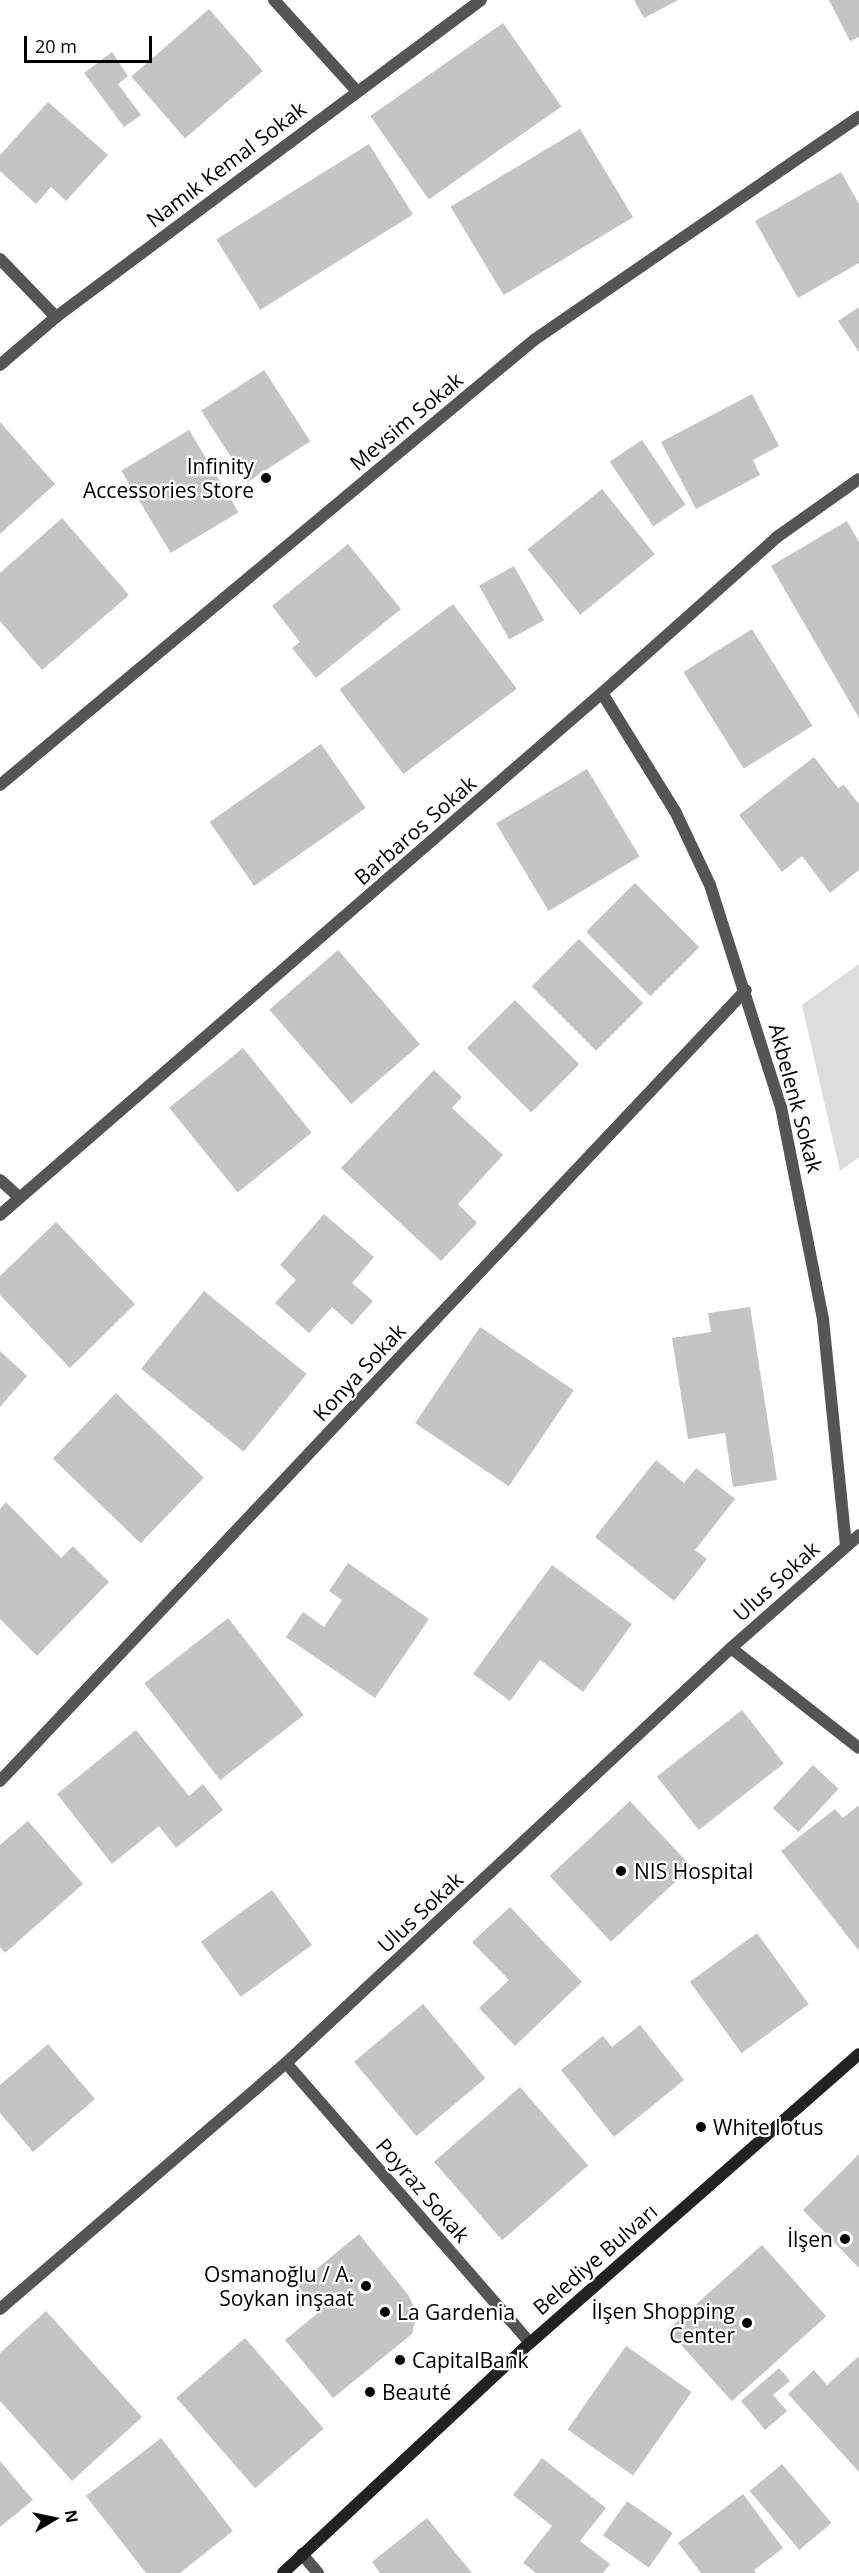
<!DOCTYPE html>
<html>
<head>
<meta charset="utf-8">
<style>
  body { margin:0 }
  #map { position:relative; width:859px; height:2573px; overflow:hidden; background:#fff; font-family:"Open Sans",sans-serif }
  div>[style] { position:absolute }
  .green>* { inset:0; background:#dcdcdc }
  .building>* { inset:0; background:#c4c4c4; transform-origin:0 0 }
  .lane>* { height:12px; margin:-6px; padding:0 6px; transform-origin:6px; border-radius:6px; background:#555 }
  .street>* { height:12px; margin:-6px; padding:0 6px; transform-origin:6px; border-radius:6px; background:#555 }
  .secondary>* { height:12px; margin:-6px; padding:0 6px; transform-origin:6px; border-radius:6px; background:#222 }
  .dots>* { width:16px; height:16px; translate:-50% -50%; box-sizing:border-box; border:3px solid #fff; border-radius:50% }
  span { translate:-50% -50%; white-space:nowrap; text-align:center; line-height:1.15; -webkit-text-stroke:4.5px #fff; paint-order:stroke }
  .street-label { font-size:21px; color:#000 }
  .poi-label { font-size:21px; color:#000 }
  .right { translate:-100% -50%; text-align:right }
  .left { translate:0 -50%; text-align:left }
  .north { position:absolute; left:24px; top:2489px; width:60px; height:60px; -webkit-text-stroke:4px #fff; paint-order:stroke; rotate:81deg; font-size:16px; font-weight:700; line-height:24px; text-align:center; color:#000 }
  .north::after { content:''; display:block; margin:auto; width:21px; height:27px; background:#000; clip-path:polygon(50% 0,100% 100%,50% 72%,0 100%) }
  .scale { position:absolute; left:24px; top:36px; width:128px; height:27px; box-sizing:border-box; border:3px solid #000; border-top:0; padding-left:8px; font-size:18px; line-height:21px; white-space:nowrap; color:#000; -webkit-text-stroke:4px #fff; paint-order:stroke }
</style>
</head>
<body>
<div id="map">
  <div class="green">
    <div style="clip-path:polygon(859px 964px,859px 1157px,840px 1171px,802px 1005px)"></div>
  </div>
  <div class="building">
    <div style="clip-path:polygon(634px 0,678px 0,644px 18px)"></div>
    <div style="clip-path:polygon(829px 0,859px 0,859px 37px,850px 41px)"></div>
    <div style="left:209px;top:9px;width:82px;height:103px;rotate:49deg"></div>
    <div style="left:503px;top:23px;width:102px;height:162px;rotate:55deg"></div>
    <div style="clip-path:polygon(112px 52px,128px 76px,118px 84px,141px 115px,124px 127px,84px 73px)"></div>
    <div style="clip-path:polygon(48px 102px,108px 155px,66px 201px,51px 187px,36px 204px,0 171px,0 155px)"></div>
    <div style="left:580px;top:129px;width:103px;height:151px;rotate:59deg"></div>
    <div style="left:369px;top:144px;width:83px;height:180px;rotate:58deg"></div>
    <div style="clip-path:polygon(841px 172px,859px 204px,859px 263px,798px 298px,755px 221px)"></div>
    <div style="clip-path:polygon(859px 307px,859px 352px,838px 321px)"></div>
    <div style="left:264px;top:370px;width:85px;height:75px;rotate:57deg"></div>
    <div style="clip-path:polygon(752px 394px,779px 446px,753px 460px,760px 475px,696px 509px,661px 442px)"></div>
    <div style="clip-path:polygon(0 422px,55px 484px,0 534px)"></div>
    <div style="left:189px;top:430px;width:96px;height:79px;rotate:59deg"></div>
    <div style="left:642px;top:440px;width:78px;height:39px;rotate:56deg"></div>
    <div style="left:602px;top:489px;width:84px;height:96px;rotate:51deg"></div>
    <div style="clip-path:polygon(62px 518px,129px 595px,42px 670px,0 621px,0 573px)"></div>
    <div style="clip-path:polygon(847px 521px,859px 542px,859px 718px,771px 566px)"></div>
    <div style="clip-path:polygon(348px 544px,401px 609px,316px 678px,292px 648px,300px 642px,272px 606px)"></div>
    <div style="left:514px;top:566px;width:62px;height:40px;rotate:61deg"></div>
    <div style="left:453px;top:604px;width:106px;height:142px;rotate:53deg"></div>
    <div style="left:752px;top:629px;width:114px;height:81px;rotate:58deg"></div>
    <div style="left:321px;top:744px;width:78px;height:136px;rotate:55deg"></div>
    <div style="clip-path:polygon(814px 757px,838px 788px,844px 785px,859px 804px,859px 870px,830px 893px,802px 856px,782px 872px,739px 815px)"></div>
    <div style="left:587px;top:769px;width:102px;height:106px;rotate:59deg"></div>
    <div style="left:635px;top:883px;width:91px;height:69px;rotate:45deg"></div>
    <div style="left:579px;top:939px;width:91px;height:67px;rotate:45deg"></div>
    <div style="left:338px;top:950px;width:125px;height:91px;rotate:49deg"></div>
    <div style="left:515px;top:1000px;width:91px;height:68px;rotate:45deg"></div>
    <div style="left:243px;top:1048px;width:109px;height:95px;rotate:51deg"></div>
    <div style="clip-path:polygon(434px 1070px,462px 1097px,452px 1108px,503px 1155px,458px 1204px,477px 1223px,441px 1261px,341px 1168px)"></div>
    <div style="clip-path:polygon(324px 1214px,374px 1257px,352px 1283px,373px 1301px,352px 1325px,332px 1307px,309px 1333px,275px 1303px,296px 1280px,280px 1265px)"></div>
    <div style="clip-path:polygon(56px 1222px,135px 1304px,70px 1368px,0 1295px,0 1276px)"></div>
    <div style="left:204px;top:1291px;width:132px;height:100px;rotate:39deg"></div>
    <div style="clip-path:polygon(750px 1307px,777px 1480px,733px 1487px,725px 1433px,688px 1439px,672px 1338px,711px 1332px,708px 1313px)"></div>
    <div style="left:480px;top:1327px;width:113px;height:116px;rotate:34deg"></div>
    <div style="clip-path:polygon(0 1351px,27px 1376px,0 1407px)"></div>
    <div style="left:116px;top:1393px;width:122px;height:91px;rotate:44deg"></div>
    <div style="clip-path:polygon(656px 1460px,684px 1483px,696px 1468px,735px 1499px,695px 1550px,707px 1559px,674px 1601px,595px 1537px)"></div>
    <div style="clip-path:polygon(6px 1502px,61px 1558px,73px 1546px,109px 1582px,37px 1656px,0 1619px,0 1509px)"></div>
    <div style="clip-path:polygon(348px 1563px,429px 1619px,375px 1698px,286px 1637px,303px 1612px,324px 1627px,342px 1600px,329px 1591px)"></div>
    <div style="clip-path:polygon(552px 1565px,632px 1624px,583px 1692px,540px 1660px,510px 1701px,473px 1674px)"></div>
    <div style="left:228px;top:1618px;width:123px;height:106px;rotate:52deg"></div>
    <div style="left:742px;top:1710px;width:68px;height:108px;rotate:52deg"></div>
    <div style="clip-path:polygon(136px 1730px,189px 1796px,203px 1784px,223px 1810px,176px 1848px,159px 1826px,112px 1864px,57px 1794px)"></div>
    <div style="left:813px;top:1765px;width:35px;height:59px;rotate:43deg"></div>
    <div style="left:630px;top:1801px;width:90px;height:110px;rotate:47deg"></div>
    <div style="clip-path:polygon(859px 1805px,859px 1951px,781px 1851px,835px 1809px,843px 1818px)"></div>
    <div style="clip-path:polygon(28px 1821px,83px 1884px,5px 1953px,0 1947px,0 1845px)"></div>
    <div style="left:272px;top:1890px;width:68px;height:88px;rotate:54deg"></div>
    <div style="clip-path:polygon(510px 1907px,582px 1982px,515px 2046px,479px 2008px,509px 1980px,472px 1942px)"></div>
    <div style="left:757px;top:1933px;width:88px;height:83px;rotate:54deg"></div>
    <div style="left:423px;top:2004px;width:97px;height:90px;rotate:50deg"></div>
    <div style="clip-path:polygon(640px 2025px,684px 2080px,614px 2137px,561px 2070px,603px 2036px,612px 2047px)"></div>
    <div style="clip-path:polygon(48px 2044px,95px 2099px,33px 2152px,0 2113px,0 2085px)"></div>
    <div style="left:520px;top:2087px;width:104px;height:114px;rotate:49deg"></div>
    <div style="clip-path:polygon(859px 2154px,859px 2268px,803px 2210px)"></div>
    <div style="clip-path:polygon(359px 2234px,409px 2296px,417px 2314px,412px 2334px,333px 2398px,285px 2340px,319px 2312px,297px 2285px)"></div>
    <div style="left:762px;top:2245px;width:96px;height:127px;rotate:48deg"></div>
    <div style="clip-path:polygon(46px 2311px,142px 2417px,72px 2481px,0 2401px,0 2353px)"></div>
    <div style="left:245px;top:2338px;width:120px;height:91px;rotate:49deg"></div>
    <div style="left:626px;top:2346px;width:80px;height:102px;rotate:35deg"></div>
    <div style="clip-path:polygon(859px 2356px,859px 2472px,788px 2394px,814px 2370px,827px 2385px)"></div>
    <div style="clip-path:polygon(779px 2368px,790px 2381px,773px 2395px,787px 2411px,765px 2430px,741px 2401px)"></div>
    <div style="clip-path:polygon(161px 2438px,233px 2531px,180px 2573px,146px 2573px,86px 2496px)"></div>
    <div style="clip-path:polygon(542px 2458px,606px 2508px,580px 2541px,610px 2564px,603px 2573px,536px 2573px,523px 2563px,552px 2526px,513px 2495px)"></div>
    <div style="clip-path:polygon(0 2461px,33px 2500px,0 2527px)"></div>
    <div style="left:782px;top:2464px;width:77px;height:42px;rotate:50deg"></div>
    <div style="clip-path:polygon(743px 2494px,783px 2548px,754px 2570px,756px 2573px,701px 2573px,678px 2543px)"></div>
    <div style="left:627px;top:2501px;width:56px;height:42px;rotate:35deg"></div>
    <div style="clip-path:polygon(427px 2518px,472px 2573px,380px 2573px,372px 2562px)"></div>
  </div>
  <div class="lane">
    <div style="left:731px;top:1648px;width:162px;rotate:38deg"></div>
  </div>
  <div class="street">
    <div style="left:274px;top:0;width:122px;rotate:47.7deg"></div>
    <div style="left:0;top:259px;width:81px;rotate:46deg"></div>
    <div style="left:0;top:365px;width:74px;rotate:-40.6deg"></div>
    <div style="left:56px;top:317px;width:530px;rotate:-36.72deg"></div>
    <div style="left:602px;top:693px;width:139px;rotate:58.3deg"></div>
    <div style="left:675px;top:811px;width:82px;rotate:64.7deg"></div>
    <div style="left:710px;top:885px;width:233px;rotate:72.3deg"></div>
    <div style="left:781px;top:1107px;width:216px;rotate:78.8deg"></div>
    <div style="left:823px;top:1319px;width:226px;rotate:84.2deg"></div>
    <div style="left:0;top:785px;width:695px;rotate:-39.81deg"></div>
    <div style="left:534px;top:340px;width:394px;rotate:-34.5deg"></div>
    <div style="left:0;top:1180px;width:24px;rotate:42deg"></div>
    <div style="left:0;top:1215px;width:797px;rotate:-40.93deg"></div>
    <div style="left:602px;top:693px;width:234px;rotate:-41.7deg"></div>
    <div style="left:777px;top:537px;width:100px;rotate:-35.3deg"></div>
    <div style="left:0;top:1781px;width:1087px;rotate:-46.68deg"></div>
    <div style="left:286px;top:2063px;width:371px;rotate:48.9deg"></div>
    <div style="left:0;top:2309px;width:377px;rotate:-40.7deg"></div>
    <div style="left:286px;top:2063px;width:608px;rotate:-43deg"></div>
    <div style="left:731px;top:1648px;width:171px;rotate:-41.4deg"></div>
    <div style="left:302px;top:2554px;width:25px;rotate:50deg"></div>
  </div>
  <div class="secondary">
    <div style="left:283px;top:2573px;width:338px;rotate:-43deg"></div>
    <div style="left:530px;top:2343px;width:438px;rotate:-41.3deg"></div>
  </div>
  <div class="dots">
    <div style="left:266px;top:478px;background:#000"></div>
    <div style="left:621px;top:1871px;background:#000"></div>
    <div style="left:701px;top:2127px;background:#000"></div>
    <div style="left:845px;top:2239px;background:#000"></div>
    <div style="left:366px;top:2286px;background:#000"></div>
    <div style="left:385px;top:2312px;background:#000"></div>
    <div style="left:747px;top:2323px;background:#000"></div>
    <div style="left:400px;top:2360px;background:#000"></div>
    <div style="left:370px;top:2392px;background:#000"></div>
  </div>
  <div class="street-label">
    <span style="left:226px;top:164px;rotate:-37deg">Namık Kemal Sokak</span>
    <span style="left:406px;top:421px;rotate:-40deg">Mevsim Sokak</span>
    <span style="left:415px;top:830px;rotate:-41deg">Barbaros Sokak</span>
    <span style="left:796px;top:1098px;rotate:75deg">Akbelenk Sokak</span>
    <span style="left:359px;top:1372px;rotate:-47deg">Konya Sokak</span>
    <span style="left:776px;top:1581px;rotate:-42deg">Ulus Sokak</span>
    <span style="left:420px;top:1912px;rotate:-43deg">Ulus Sokak</span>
    <span style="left:423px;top:2190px;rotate:49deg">Poyraz Sokak</span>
    <span style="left:595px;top:2259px;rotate:-41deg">Belediye Bulvarı</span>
  </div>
  <div class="poi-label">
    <span class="right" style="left:254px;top:478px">Infinity<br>Accessories Store</span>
    <span class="left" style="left:634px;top:1871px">NIS Hospital</span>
    <span class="left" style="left:713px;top:2127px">White lotus</span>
    <span class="right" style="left:833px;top:2239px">İlşen</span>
    <span class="right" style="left:354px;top:2286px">Osmanoğlu / A.<br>Soykan inşaat</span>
    <span class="right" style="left:735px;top:2323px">İlşen Shopping<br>Center</span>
    <span class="left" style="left:397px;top:2312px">La Gardenia</span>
    <span class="left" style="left:412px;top:2360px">CapitalBank</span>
    <span class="left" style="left:382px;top:2392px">Beauté</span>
  </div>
  <div class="north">N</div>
  <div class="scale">20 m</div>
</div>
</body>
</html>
